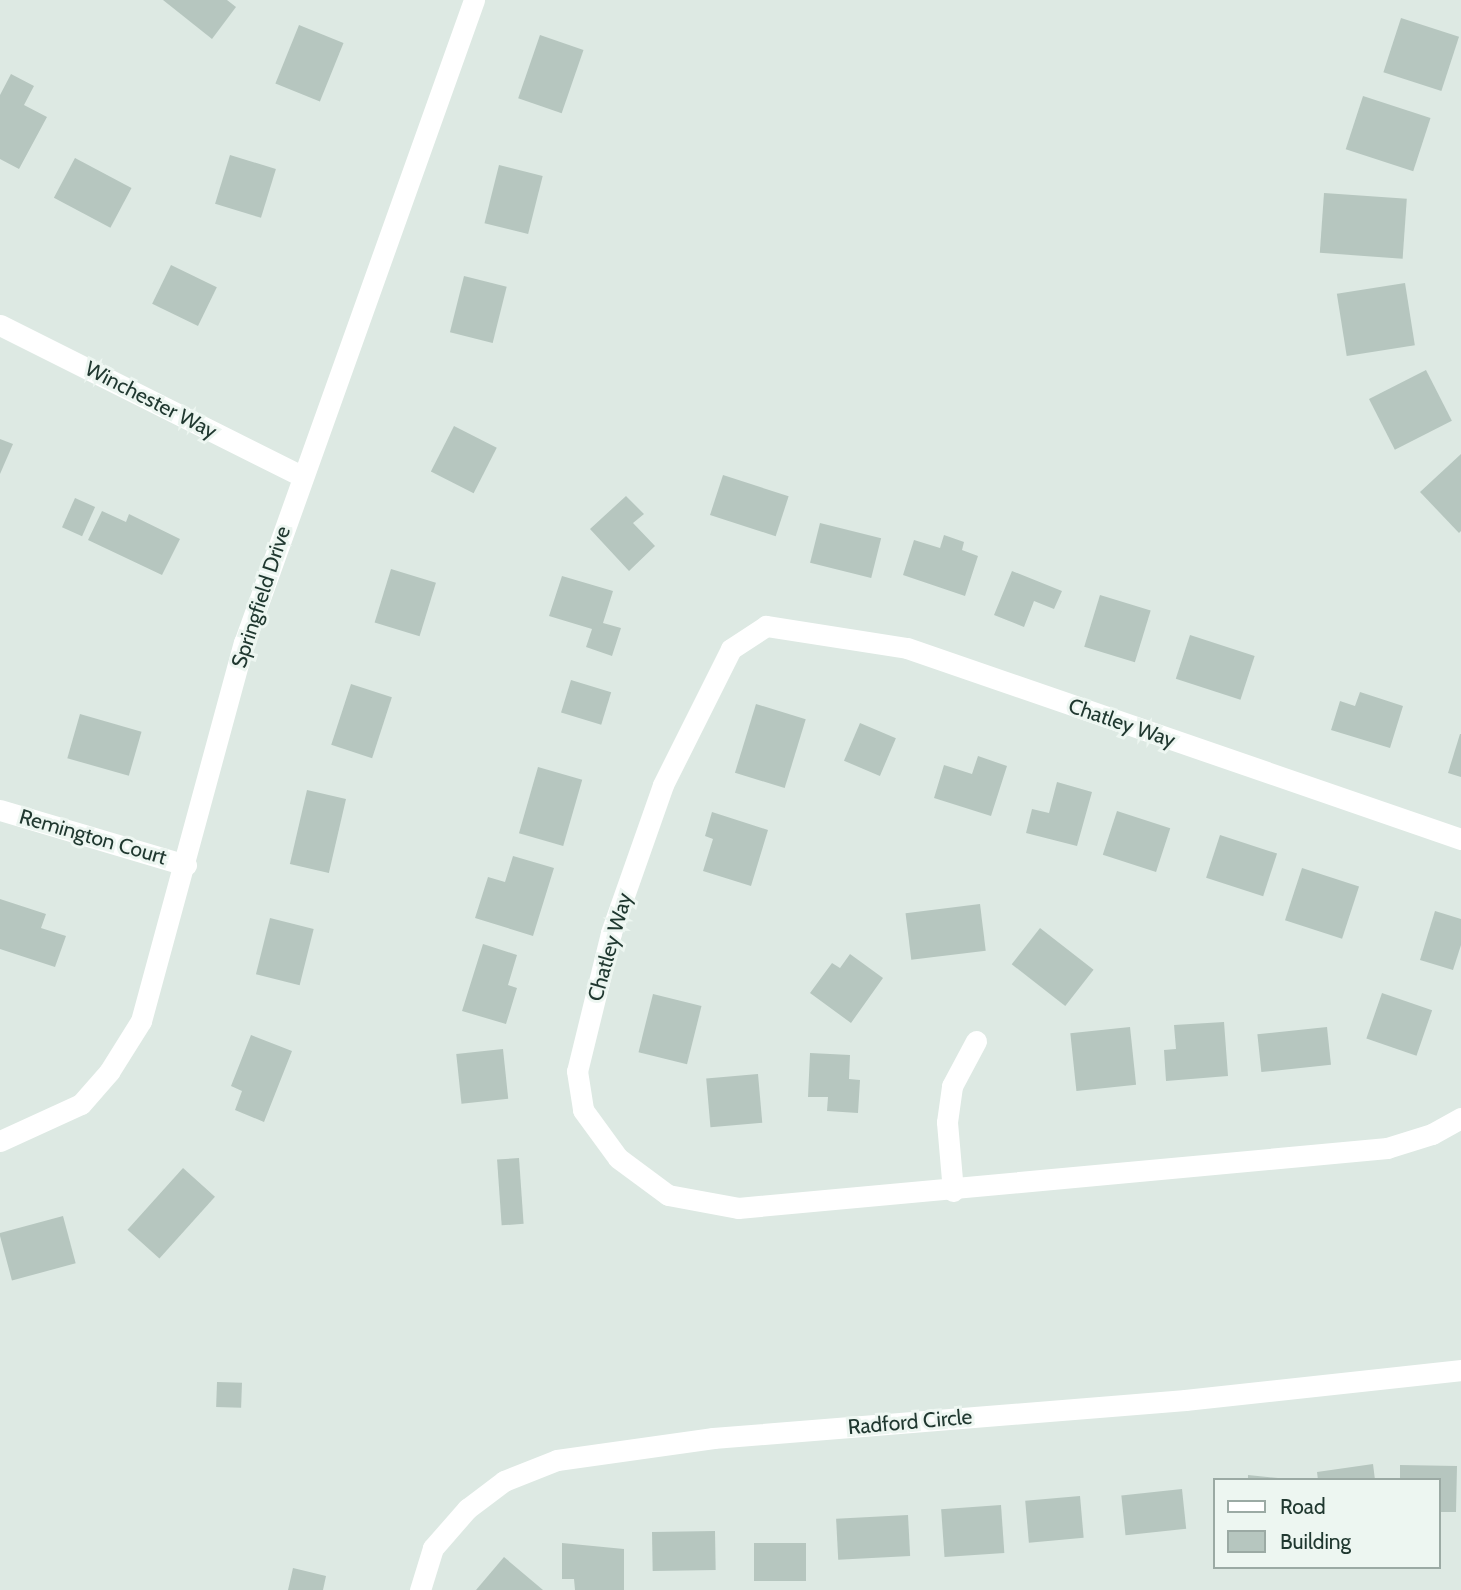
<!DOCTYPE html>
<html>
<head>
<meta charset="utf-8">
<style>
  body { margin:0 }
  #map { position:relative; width:1461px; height:1590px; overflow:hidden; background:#dde9e3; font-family:Cabin,sans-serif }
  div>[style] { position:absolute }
  .building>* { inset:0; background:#b6c6bf; transform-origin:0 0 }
  .minor>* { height:21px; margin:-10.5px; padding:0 10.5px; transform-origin:10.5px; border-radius:10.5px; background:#fff }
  span { translate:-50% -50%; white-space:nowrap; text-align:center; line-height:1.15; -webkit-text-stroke:6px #edf6f1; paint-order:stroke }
  .street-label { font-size:21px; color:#203830 }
  .legend { position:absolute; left:1213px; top:1478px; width:228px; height:91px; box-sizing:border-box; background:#edf6f1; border:2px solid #9baaa4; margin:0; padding:9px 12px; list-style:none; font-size:21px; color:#203830 }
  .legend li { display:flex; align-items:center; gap:14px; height:35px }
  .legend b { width:35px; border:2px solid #9baaa4 }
</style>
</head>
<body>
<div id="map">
  <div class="building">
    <div style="clip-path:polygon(163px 0,227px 0,236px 7px,212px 39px)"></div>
    <div style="left:1401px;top:18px;width:61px;height:57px;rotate:18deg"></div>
    <div style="left:299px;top:25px;width:48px;height:63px;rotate:22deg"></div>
    <div style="left:540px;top:35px;width:46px;height:67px;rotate:19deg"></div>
    <div style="clip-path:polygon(11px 74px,34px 86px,24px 105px,47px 117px,19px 169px,0 159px,0 95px)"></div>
    <div style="left:1363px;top:96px;width:71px;height:56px;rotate:18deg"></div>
    <div style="left:230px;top:155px;width:48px;height:51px;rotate:17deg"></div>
    <div style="left:75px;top:158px;width:64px;height:45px;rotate:28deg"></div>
    <div style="left:499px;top:165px;width:45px;height:60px;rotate:14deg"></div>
    <div style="left:1324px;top:193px;width:83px;height:60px;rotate:4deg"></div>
    <div style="left:171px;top:265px;width:51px;height:43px;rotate:26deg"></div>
    <div style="left:464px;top:276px;width:44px;height:58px;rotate:14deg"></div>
    <div style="left:1405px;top:283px;width:63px;height:69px;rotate:81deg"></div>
    <div style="left:1426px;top:370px;width:57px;height:64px;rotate:63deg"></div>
    <div style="left:454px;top:426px;width:48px;height:51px;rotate:27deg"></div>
    <div style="clip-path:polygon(0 439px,13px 444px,0 474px)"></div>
    <div style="clip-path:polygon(1461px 454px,1461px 531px,1459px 533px,1420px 492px)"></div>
    <div style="left:723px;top:475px;width:69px;height:42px;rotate:18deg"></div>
    <div style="clip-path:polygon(626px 496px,644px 514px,633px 523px,655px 546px,629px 571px,590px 529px)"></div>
    <div style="left:75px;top:498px;width:22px;height:32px;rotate:24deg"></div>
    <div style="clip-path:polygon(102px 511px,126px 522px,129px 514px,180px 539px,162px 575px,88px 540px)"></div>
    <div style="left:820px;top:523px;width:63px;height:41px;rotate:14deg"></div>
    <div style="clip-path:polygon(944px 535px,964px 542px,962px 550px,978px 556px,965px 596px,903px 575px,914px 540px,940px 548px)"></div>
    <div style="left:391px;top:569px;width:47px;height:56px;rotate:17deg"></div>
    <div style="clip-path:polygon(1012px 571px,1062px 591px,1054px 609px,1034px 601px,1024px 627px,994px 615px)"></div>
    <div style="clip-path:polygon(562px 576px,613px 591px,603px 623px,621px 628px,612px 656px,586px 647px,592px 629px,549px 616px)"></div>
    <div style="left:1100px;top:595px;width:53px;height:54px;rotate:17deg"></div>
    <div style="left:1190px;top:635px;width:68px;height:46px;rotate:18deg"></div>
    <div style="left:571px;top:680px;width:42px;height:34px;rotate:17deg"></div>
    <div style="left:351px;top:684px;width:43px;height:64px;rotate:18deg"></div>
    <div style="clip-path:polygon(1360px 692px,1403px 706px,1390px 748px,1331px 730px,1340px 701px,1355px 706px)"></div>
    <div style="left:756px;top:704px;width:52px;height:72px;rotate:17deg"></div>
    <div style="left:80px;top:714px;width:64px;height:46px;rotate:16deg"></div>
    <div style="left:860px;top:723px;width:39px;height:41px;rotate:23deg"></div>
    <div style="clip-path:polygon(1460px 734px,1461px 734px,1461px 777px,1448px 773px)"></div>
    <div style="clip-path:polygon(978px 756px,1007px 766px,991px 816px,934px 798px,944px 765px,972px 774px)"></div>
    <div style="left:538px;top:767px;width:46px;height:69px;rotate:16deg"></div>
    <div style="clip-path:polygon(1057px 782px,1092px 792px,1077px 846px,1026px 833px,1032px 809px,1049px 813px)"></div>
    <div style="left:307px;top:790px;width:40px;height:76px;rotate:13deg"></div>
    <div style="left:1117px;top:811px;width:56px;height:46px;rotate:18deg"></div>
    <div style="clip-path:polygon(712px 812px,768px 830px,751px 886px,703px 871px,713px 839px,705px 836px)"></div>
    <div style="left:1220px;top:835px;width:60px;height:45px;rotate:18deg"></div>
    <div style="clip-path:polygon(513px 856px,554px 868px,533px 936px,475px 918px,488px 877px,505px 882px)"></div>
    <div style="left:1302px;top:868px;width:60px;height:55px;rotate:18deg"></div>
    <div style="clip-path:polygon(0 899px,46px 914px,41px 928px,66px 936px,55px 967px,0 949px)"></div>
    <div style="left:980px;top:904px;width:47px;height:75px;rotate:83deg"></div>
    <div style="clip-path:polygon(1435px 911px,1461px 919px,1461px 945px,1453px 970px,1420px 960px)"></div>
    <div style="left:270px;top:918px;width:45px;height:58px;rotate:14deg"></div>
    <div style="left:1040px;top:928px;width:68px;height:46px;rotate:38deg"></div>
    <div style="clip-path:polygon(483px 944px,517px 955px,508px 985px,517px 988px,506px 1024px,462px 1011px)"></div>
    <div style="clip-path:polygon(850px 954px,883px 978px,851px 1023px,810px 993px,832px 963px,840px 968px)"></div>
    <div style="left:1382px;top:993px;width:53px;height:48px;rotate:19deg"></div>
    <div style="left:653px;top:994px;width:50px;height:60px;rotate:14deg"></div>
    <div style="clip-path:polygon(1224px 1022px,1228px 1076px,1166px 1081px,1164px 1050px,1176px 1049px,1174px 1025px)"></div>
    <div style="left:1130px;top:1027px;width:58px;height:60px;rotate:84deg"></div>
    <div style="left:1327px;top:1027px;width:38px;height:70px;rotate:84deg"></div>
    <div style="clip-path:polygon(251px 1035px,292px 1051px,264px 1122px,235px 1110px,242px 1091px,231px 1086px)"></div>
    <div style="left:503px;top:1049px;width:50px;height:47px;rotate:84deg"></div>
    <div style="clip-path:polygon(810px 1053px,850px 1055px,849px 1079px,860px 1080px,858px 1113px,827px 1111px,828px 1097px,808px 1097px)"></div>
    <div style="left:758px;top:1074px;width:49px;height:52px;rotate:85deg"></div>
    <div style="left:519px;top:1158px;width:66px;height:22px;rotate:86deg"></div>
    <div style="left:183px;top:1168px;width:43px;height:83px;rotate:42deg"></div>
    <div style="left:63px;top:1216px;width:49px;height:66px;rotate:75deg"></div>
    <div style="left:217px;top:1382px;width:25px;height:25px;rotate:2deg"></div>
    <div style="clip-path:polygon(1373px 1464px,1375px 1480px,1318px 1480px,1317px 1472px)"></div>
    <div style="clip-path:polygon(1400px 1465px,1457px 1466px,1456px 1512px,1438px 1512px,1438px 1480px,1400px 1480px)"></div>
    <div style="clip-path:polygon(1248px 1475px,1278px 1478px,1278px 1480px,1248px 1480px)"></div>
    <div style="left:1182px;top:1489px;width:40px;height:61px;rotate:84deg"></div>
    <div style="left:1080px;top:1496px;width:42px;height:55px;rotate:85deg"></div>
    <div style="left:1001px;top:1505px;width:48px;height:60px;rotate:86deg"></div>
    <div style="left:908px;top:1515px;width:41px;height:72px;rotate:87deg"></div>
    <div style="left:715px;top:1531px;width:39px;height:63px;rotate:89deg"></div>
    <div style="clip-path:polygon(562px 1543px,624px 1549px,624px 1590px,575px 1590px,574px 1579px,562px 1579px)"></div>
    <div style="left:806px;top:1543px;width:38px;height:52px;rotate:90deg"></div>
    <div style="clip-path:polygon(504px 1557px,543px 1590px,476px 1590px)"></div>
    <div style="clip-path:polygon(293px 1568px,326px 1576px,323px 1590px,288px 1590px)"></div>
  </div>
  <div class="minor">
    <div style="left:0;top:325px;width:337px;rotate:26.6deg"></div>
    <div style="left:0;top:810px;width:194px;rotate:16.5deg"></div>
    <div style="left:1461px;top:839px;width:586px;rotate:-160.98deg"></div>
    <div style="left:907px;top:648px;width:143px;rotate:-171.1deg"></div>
    <div style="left:766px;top:626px;width:42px;rotate:146.7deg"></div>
    <div style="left:731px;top:649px;width:152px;rotate:116.6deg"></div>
    <div style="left:663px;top:785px;width:157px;rotate:109.4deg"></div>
    <div style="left:611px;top:933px;width:142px;rotate:103.8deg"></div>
    <div style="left:577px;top:1071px;width:39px;rotate:81deg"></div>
    <div style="left:583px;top:1110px;width:59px;rotate:53.9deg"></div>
    <div style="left:618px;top:1158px;width:62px;rotate:36.5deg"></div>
    <div style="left:668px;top:1195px;width:71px;rotate:10.5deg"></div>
    <div style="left:738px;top:1208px;width:652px;rotate:-5.28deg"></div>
    <div style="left:1387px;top:1148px;width:47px;rotate:-17.3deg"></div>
    <div style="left:1432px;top:1134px;width:33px;rotate:-29deg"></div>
    <div style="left:0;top:1141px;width:89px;rotate:-24.6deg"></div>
    <div style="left:81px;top:1104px;width:43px;rotate:-48.8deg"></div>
    <div style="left:109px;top:1072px;width:60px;rotate:-57.9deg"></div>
    <div style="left:141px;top:1021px;width:392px;rotate:-74.8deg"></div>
    <div style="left:244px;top:643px;width:683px;rotate:-70.32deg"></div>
    <div style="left:953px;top:1191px;width:69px;rotate:-95deg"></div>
    <div style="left:947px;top:1122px;width:36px;rotate:-82deg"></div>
    <div style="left:952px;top:1086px;width:51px;rotate:-61.9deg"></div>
    <div style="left:420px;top:1590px;width:44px;rotate:-72.8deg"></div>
    <div style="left:433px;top:1548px;width:52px;rotate:-48.9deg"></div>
    <div style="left:467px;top:1509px;width:46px;rotate:-37.1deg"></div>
    <div style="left:504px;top:1481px;width:57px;rotate:-21.6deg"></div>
    <div style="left:557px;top:1460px;width:158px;rotate:-8deg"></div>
    <div style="left:713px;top:1438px;width:474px;rotate:-4.6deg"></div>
    <div style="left:1185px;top:1400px;width:278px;rotate:-6.2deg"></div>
  </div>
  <div class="street-label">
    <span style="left:151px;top:400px;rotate:27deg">Winchester Way</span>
    <span style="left:261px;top:597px;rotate:-72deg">Springfield Drive</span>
    <span style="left:1122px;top:723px;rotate:19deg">Chatley Way</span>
    <span style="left:93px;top:837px;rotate:16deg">Remington Court</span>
    <span style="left:610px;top:947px;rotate:-74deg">Chatley Way</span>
    <span style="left:910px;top:1422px;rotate:-5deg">Radford Circle</span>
  </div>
  <ul class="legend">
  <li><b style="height:9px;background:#fff"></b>Road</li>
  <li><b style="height:19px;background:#b6c6bf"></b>Building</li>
  </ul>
</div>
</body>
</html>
